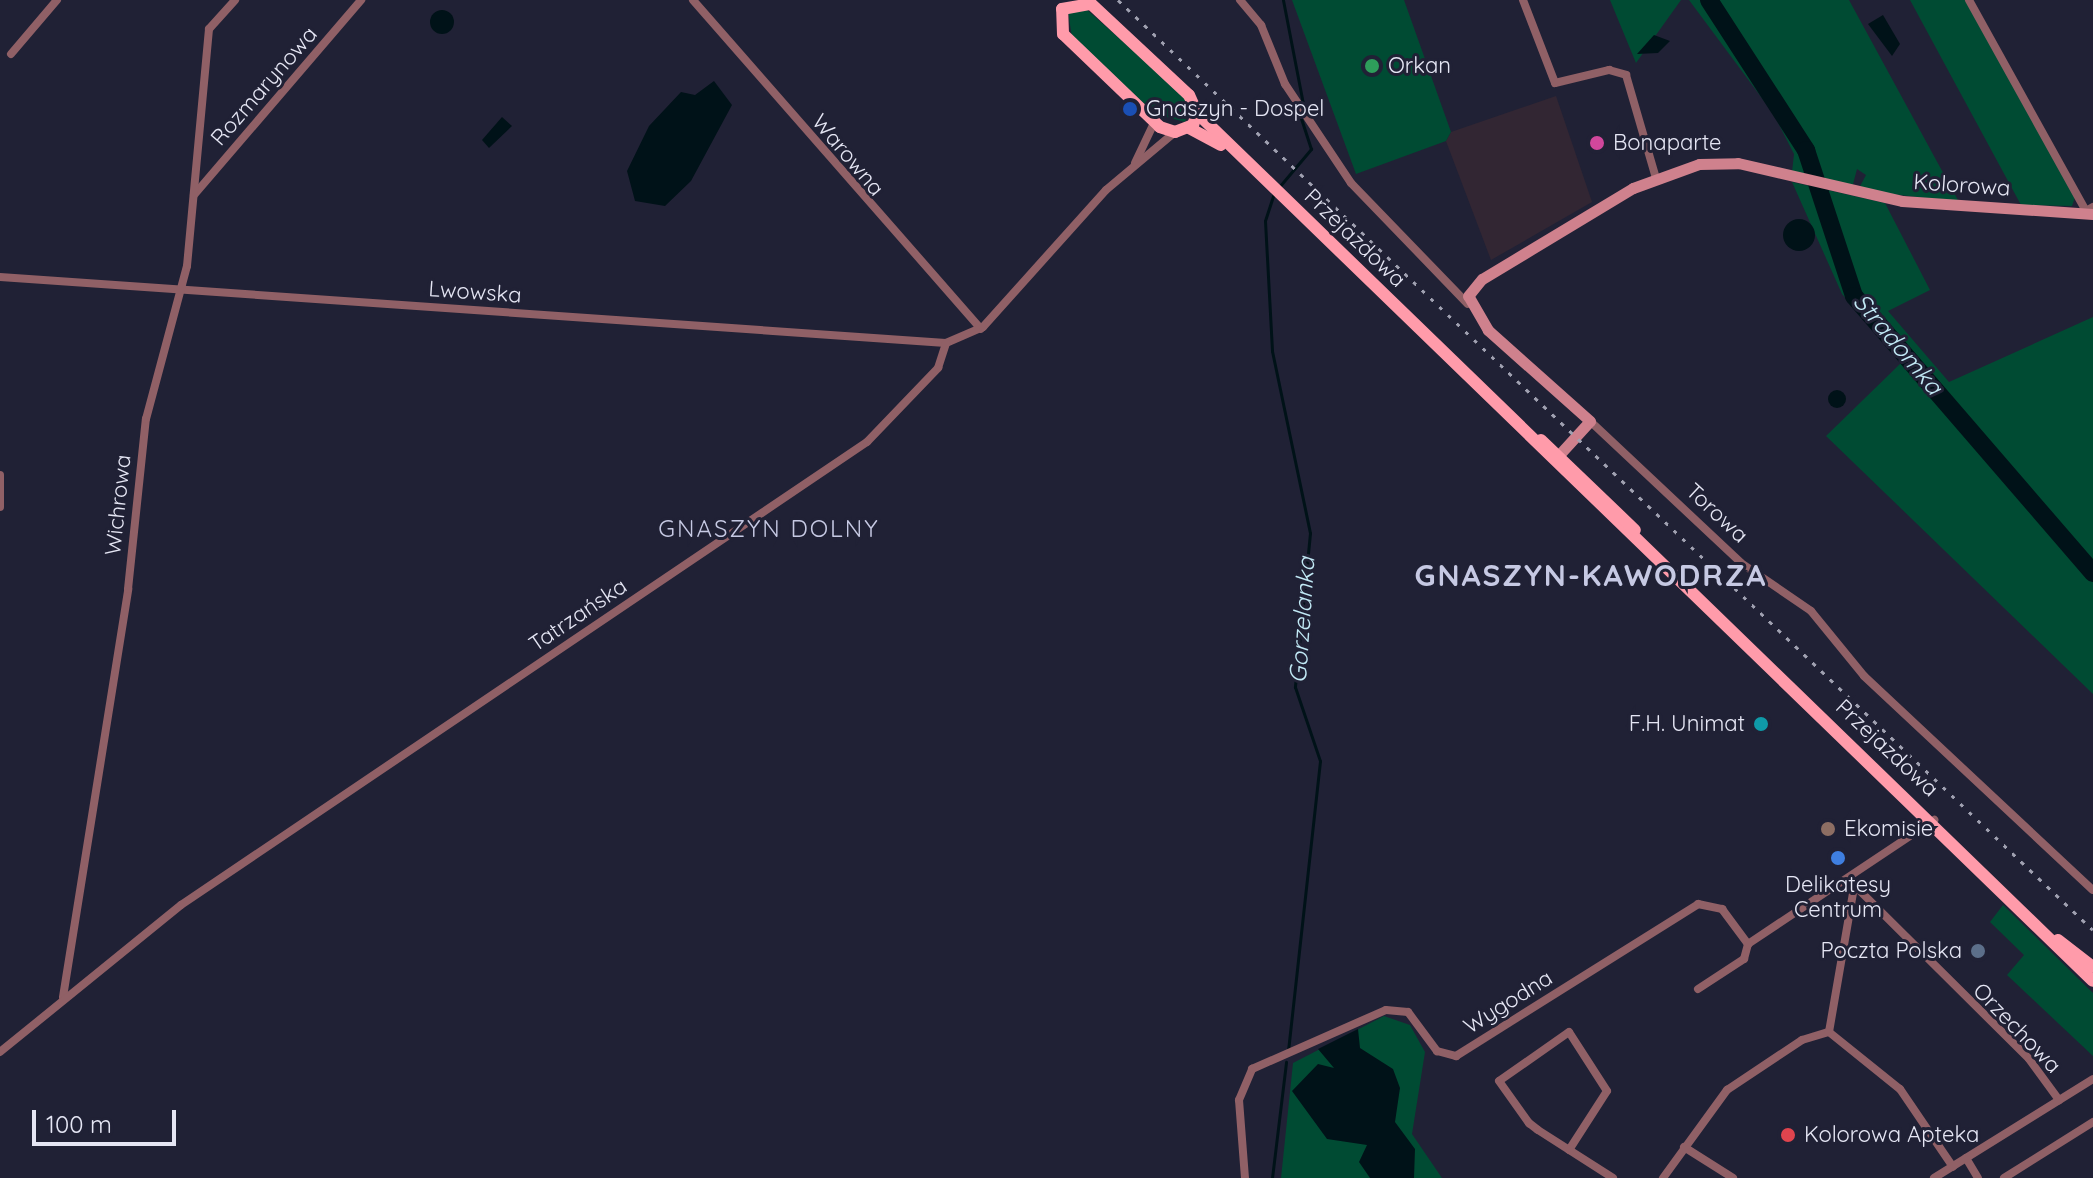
<!DOCTYPE html>
<html>
<head>
<meta charset="utf-8">
<style>
  body { margin:0 }
  #map { position:relative; width:2093px; height:1178px; overflow:hidden; background:#202135; font-family:Quicksand,sans-serif }
  div>[style] { position:absolute }
  .education>* { inset:0; background:#322633 }
  .green>* { inset:0; background:#004b33 }
  .water>* { inset:0; background:#001218 }
  .round { border-radius:50% }
  .stream>* { height:3px; margin:-1.5px; padding:0 1.5px; transform-origin:1.5px; border-radius:1.5px; background:#001218 }
  .river>* { height:18px; margin:-9px; padding:0 9px; transform-origin:9px; border-radius:9px; background:#001218 }
  .street>* { height:8px; margin:-4px; padding:0 4px; transform-origin:4px; border-radius:4px; background:#906066 }
  .secondary>* { height:11px; margin:-5.5px; padding:0 5.5px; transform-origin:5.5px; border-radius:5.5px; background:#cf818d }
  .primary>* { height:12px; margin:-6px; padding:0 6px; transform-origin:6px; border-radius:6px; background:#ff9baa }
  .rail>* { height:3px; margin-top:-1.5px; transform-origin:0; background:repeating-linear-gradient(90deg,#a0a1b1 0 4px,transparent 0 12px) }
  .dots>* { width:22px; height:22px; translate:-50% -50%; box-sizing:border-box; border:4px solid #202135; border-radius:50% }
  span { translate:-50% -50%; white-space:nowrap; text-align:center; line-height:1.15; -webkit-text-stroke:6px #202135; paint-order:stroke }
  .poi-label { font-size:22px; color:#e5e6f4 }
  .left { translate:0 -50%; text-align:left }
  .right { translate:-100% -50%; text-align:right }
  .street-label { font-size:22px; color:#e5e6f4 }
  .water-label { font-size:24px; color:#c2eaf6; font-style:italic }
  .neighbourhood-label { font-size:24px; color:#c6c9e3; letter-spacing:2px }
  .district-label { font-size:30px; color:#c6c9e3; font-weight:700; letter-spacing:2px }
  .scale { position:absolute; left:32px; top:1110px; width:144px; height:36px; box-sizing:border-box; border:4px solid #e5e6f4; border-top:0; padding-left:10px; font-size:24px; line-height:28px; white-space:nowrap; color:#e5e6f4; -webkit-text-stroke:6px #202135; paint-order:stroke }
</style>
</head>
<body>
<div id="map">
  <div class="education">
    <div style="clip-path:polygon(1556px 96px,1592px 202px,1491px 260px,1446px 141px,1451px 132px)"></div>
  </div>
  <div class="green">
    <div style="clip-path:polygon(1292px 0,1404px 0,1451px 132px,1446px 141px,1356px 174px)"></div>
    <div style="clip-path:polygon(1610px 0,1681px 0,1636px 63px)"></div>
    <div style="clip-path:polygon(1689px 0,1849px 0,1959px 202px,1858px 190px,1866px 175px,1857px 169px,1852px 188px,1792px 172px,1794px 154px,1773px 113px)"></div>
    <div style="clip-path:polygon(1910px 0,1966px 0,2075px 197px,2072px 206px,2021px 205px)"></div>
    <div style="clip-path:polygon(1085px 8px,1184px 96px,1190px 108px,1185px 122px,1156px 114px,1072px 38px,1068px 11px)"></div>
    <div style="clip-path:polygon(1792px 182px,1885px 203px,1930px 290px,1888px 311px,1949px 382px,2093px 317px,2093px 694px,1826px 436px,1902px 362px,1842px 294px)"></div>
    <div style="clip-path:polygon(2003px 905px,2093px 993px,2093px 1056px,2007px 975px,2024px 955px,1990px 922px)"></div>
    <div style="clip-path:polygon(1384px 1016px,1410px 1025px,1425px 1052px,1412px 1134px,1442px 1178px,1281px 1178px,1293px 1063px)"></div>
  </div>
  <div class="water">
    <div class="round" style="left:430px;top:10px;width:24px;height:24px"></div>
    <div style="clip-path:polygon(1883px 15px,1900px 44px,1892px 56px,1868px 24px)"></div>
    <div style="clip-path:polygon(1654px 35px,1670px 41px,1658px 53px,1637px 54px)"></div>
    <div style="clip-path:polygon(714px 81px,732px 105px,691px 181px,665px 206px,635px 201px,627px 171px,649px 126px,681px 92px,695px 95px)"></div>
    <div style="clip-path:polygon(502px 117px,512px 126px,489px 148px,482px 140px)"></div>
    <div class="round" style="left:1783px;top:219px;width:32px;height:32px"></div>
    <div class="round" style="left:1828px;top:390px;width:18px;height:18px"></div>
    <div style="clip-path:polygon(1358px 1029px,1360px 1048px,1393px 1069px,1400px 1088px,1395px 1122px,1415px 1149px,1414px 1178px,1370px 1178px,1359px 1162px,1367px 1145px,1327px 1139px,1292px 1091px,1318px 1064px,1334px 1068px,1318px 1049px)"></div>
  </div>
  <div class="stream">
    <div style="left:1283px;top:0;width:106px;rotate:79.1deg"></div>
    <div style="left:1279px;top:187px;width:50px;rotate:-49.9deg"></div>
    <div style="left:1311px;top:149px;width:40px;rotate:-108deg"></div>
    <div style="left:1274px;top:193px;width:29px;rotate:108deg"></div>
    <div style="left:1265px;top:221px;width:130px;rotate:86.9deg"></div>
    <div style="left:1272px;top:351px;width:186px;rotate:78.2deg"></div>
    <div style="left:1310px;top:533px;width:155px;rotate:95.6deg"></div>
    <div style="left:1295px;top:687px;width:78px;rotate:71.3deg"></div>
    <div style="left:1320px;top:761px;width:292px;rotate:96.3deg"></div>
    <div style="left:1272px;top:1178px;width:117px;rotate:-83.1deg"></div>
  </div>
  <div class="river">
    <div style="left:1709px;top:0;width:179px;rotate:57.1deg"></div>
    <div style="left:1806px;top:150px;width:154px;rotate:71.8deg"></div>
    <div style="left:1854px;top:296px;width:366px;rotate:49.2deg"></div>
  </div>
  <div class="street">
    <div style="left:693px;top:0;width:437px;rotate:48.8deg"></div>
    <div style="left:1240px;top:0;width:33px;rotate:50deg"></div>
    <div style="left:1261px;top:25px;width:64px;rotate:67.9deg"></div>
    <div style="left:1285px;top:84px;width:119px;rotate:56.3deg"></div>
    <div style="left:1351px;top:183px;width:168px;rotate:46deg"></div>
    <div style="left:1523px;top:0;width:89px;rotate:68.9deg"></div>
    <div style="left:1555px;top:83px;width:56px;rotate:-13.5deg"></div>
    <div style="left:1609px;top:70px;width:18px;rotate:16deg"></div>
    <div style="left:1626px;top:75px;width:107px;rotate:73.8deg"></div>
    <div style="left:1969px;top:0;width:241px;rotate:61deg"></div>
    <div style="left:2086px;top:211px;width:8px;rotate:-30deg"></div>
    <div style="left:11px;top:54px;width:71px;rotate:-49.6deg"></div>
    <div style="left:1135px;top:163px;width:44px;rotate:-64.6deg"></div>
    <div style="left:194px;top:195px;width:257px;rotate:-49.4deg"></div>
    <div style="left:0;top:277px;width:948px;rotate:3.99deg"></div>
    <div style="left:946px;top:343px;width:40px;rotate:-23.4deg"></div>
    <div style="left:983px;top:327px;width:184px;rotate:-48.1deg"></div>
    <div style="left:1106px;top:190px;width:90px;rotate:-40deg"></div>
    <div style="left:1590px;top:421px;width:207px;rotate:43.2deg"></div>
    <div style="left:1741px;top:563px;width:85px;rotate:34.4deg"></div>
    <div style="left:1811px;top:611px;width:84px;rotate:50.8deg"></div>
    <div style="left:1864px;top:676px;width:313px;rotate:43.1deg"></div>
    <div style="left:0;top:475px;width:32px;rotate:90deg"></div>
    <div style="left:1848px;top:879px;width:255px;rotate:44.8deg"></div>
    <div style="left:2029px;top:1059px;width:51px;rotate:53.8deg"></div>
    <div style="left:1698px;top:989px;width:55px;rotate:-33.1deg"></div>
    <div style="left:1744px;top:959px;width:16px;rotate:-75deg"></div>
    <div style="left:1748px;top:944px;width:224px;rotate:-33.7deg"></div>
    <div style="left:63px;top:997px;width:413px;rotate:-80.9deg"></div>
    <div style="left:128px;top:589px;width:171px;rotate:-84deg"></div>
    <div style="left:146px;top:419px;width:158px;rotate:-75deg"></div>
    <div style="left:187px;top:266px;width:238px;rotate:-84.7deg"></div>
    <div style="left:209px;top:29px;width:39px;rotate:-48deg"></div>
    <div style="left:1829px;top:1032px;width:147px;rotate:-80.2deg"></div>
    <div style="left:0;top:1052px;width:233px;rotate:-39.1deg"></div>
    <div style="left:181px;top:905px;width:828px;rotate:-34.02deg"></div>
    <div style="left:867px;top:442px;width:103px;rotate:-46.2deg"></div>
    <div style="left:938px;top:368px;width:26px;rotate:-72deg"></div>
    <div style="left:1684px;top:1147px;width:58px;rotate:32.3deg"></div>
    <div style="left:1569px;top:1150px;width:70px;rotate:-57.2deg"></div>
    <div style="left:1607px;top:1091px;width:70px;rotate:-122.8deg"></div>
    <div style="left:1569px;top:1032px;width:85px;rotate:145deg"></div>
    <div style="left:1499px;top:1081px;width:52px;rotate:54.5deg"></div>
    <div style="left:1529px;top:1123px;width:11px;rotate:38deg"></div>
    <div style="left:1538px;top:1130px;width:89px;rotate:32.6deg"></div>
    <div style="left:1966px;top:1158px;width:23px;rotate:59deg"></div>
    <div style="left:1245px;top:1178px;width:78px;rotate:-94.4deg"></div>
    <div style="left:1239px;top:1100px;width:34px;rotate:-67deg"></div>
    <div style="left:1252px;top:1069px;width:146px;rotate:-23.8deg"></div>
    <div style="left:1386px;top:1010px;width:22px;rotate:5deg"></div>
    <div style="left:1408px;top:1012px;width:49px;rotate:53.4deg"></div>
    <div style="left:1437px;top:1051px;width:20px;rotate:15deg"></div>
    <div style="left:1456px;top:1056px;width:286px;rotate:-32.1deg"></div>
    <div style="left:1698px;top:904px;width:25px;rotate:12deg"></div>
    <div style="left:1722px;top:909px;width:44px;rotate:53.4deg"></div>
    <div style="left:1663px;top:1178px;width:109px;rotate:-54deg"></div>
    <div style="left:1727px;top:1090px;width:90px;rotate:-33.7deg"></div>
    <div style="left:1802px;top:1040px;width:28px;rotate:-17deg"></div>
    <div style="left:1829px;top:1032px;width:91px;rotate:38.8deg"></div>
    <div style="left:1900px;top:1089px;width:94px;rotate:55.8deg"></div>
    <div style="left:1934px;top:1178px;width:187px;rotate:-31.9deg"></div>
    <div style="left:2004px;top:1178px;width:105px;rotate:-32.2deg"></div>
  </div>
  <div class="secondary">
    <div style="left:1558px;top:456px;width:47px;rotate:-47.6deg"></div>
    <div style="left:1590px;top:421px;width:137px;rotate:-138.3deg"></div>
    <div style="left:1488px;top:330px;width:39px;rotate:-120deg"></div>
    <div style="left:1468px;top:296px;width:22px;rotate:-51deg"></div>
    <div style="left:1482px;top:279px;width:176px;rotate:-31.1deg"></div>
    <div style="left:1633px;top:188px;width:70px;rotate:-20deg"></div>
    <div style="left:1699px;top:164px;width:39px;rotate:-1deg"></div>
    <div style="left:1738px;top:163px;width:168px;rotate:13deg"></div>
    <div style="left:1902px;top:201px;width:191px;rotate:3.9deg"></div>
  </div>
  <div class="primary">
    <div style="left:1087px;top:0;width:139px;rotate:43deg"></div>
    <div style="left:1189px;top:95px;width:20px;rotate:66deg"></div>
    <div style="left:1197px;top:113px;width:13px;rotate:108deg"></div>
    <div style="left:1193px;top:125px;width:19px;rotate:159deg"></div>
    <div style="left:1175px;top:132px;width:16px;rotate:-162deg"></div>
    <div style="left:1160px;top:127px;width:134px;rotate:-136.2deg"></div>
    <div style="left:1063px;top:34px;width:25px;rotate:-92deg"></div>
    <div style="left:1062px;top:9px;width:29px;rotate:-10deg"></div>
    <div style="left:1197px;top:113px;width:1247px;rotate:44.09deg"></div>
    <div style="left:1189px;top:128px;width:36px;rotate:28deg"></div>
    <div style="left:1541px;top:440px;width:130px;rotate:43.8deg"></div>
    <div style="left:2058px;top:940px;width:44px;rotate:37.6deg"></div>
  </div>
  <div class="rail">
    <div style="left:1118px;top:0;width:1347px;rotate:43.65deg"></div>
  </div>
  <div class="dots">
    <div style="left:1372px;top:66px;background:#2e9e5b"></div>
    <div style="left:1130px;top:109px;background:#1a4fb4"></div>
    <div style="left:1597px;top:143px;background:#d1479c"></div>
    <div style="left:1761px;top:724px;background:#0f9aa8"></div>
    <div style="left:1828px;top:829px;background:#8d6e63"></div>
    <div style="left:1838px;top:858px;background:#3f7fe0"></div>
    <div style="left:1978px;top:951px;background:#5c6f8a"></div>
    <div style="left:1788px;top:1135px;background:#e0444e"></div>
  </div>
  <div class="poi-label">
    <span class="left" style="left:1388px;top:66px">Orkan</span>
    <span class="left" style="left:1146px;top:109px">Gnaszyn - Dospel</span>
    <span class="left" style="left:1613px;top:143px">Bonaparte</span>
    <span class="right" style="left:1745px;top:724px">F.H. Unimat</span>
    <span class="left" style="left:1844px;top:829px">Ekomisie</span>
    <span style="left:1838px;top:897px">Delikatesy<br>Centrum</span>
    <span class="right" style="left:1962px;top:951px">Poczta Polska</span>
    <span class="left" style="left:1804px;top:1135px">Kolorowa Apteka</span>
  </div>
  <div class="street-label">
    <span style="left:264px;top:86px;rotate:-49deg">Rozmarynowa</span>
    <span style="left:848px;top:155px;rotate:50deg">Warowna</span>
    <span style="left:1962px;top:185px;rotate:4deg">Kolorowa</span>
    <span style="left:1355px;top:238px;rotate:44deg">Przejazdowa</span>
    <span style="left:475px;top:292px;rotate:4deg">Lwowska</span>
    <span style="left:118px;top:505px;rotate:-84deg">Wichrowa</span>
    <span style="left:1717px;top:513px;rotate:43deg">Torowa</span>
    <span style="left:578px;top:615px;rotate:-34deg">Tatrzańska</span>
    <span style="left:1887px;top:748px;rotate:43deg">Przejazdowa</span>
    <span style="left:1508px;top:1002px;rotate:-32deg">Wygodna</span>
    <span style="left:2017px;top:1028px;rotate:46deg">Orzechowa</span>
  </div>
  <div class="water-label">
    <span style="left:1898px;top:344px;rotate:50deg">Stradomka</span>
    <span style="left:1302px;top:620px;rotate:-86deg">Gorzelanka</span>
  </div>
  <div class="neighbourhood-label">
    <span style="left:769px;top:529px">GNASZYN DOLNY</span>
  </div>
  <div class="district-label">
    <span style="left:1591px;top:575px">GNASZYN-KAWODRZA</span>
  </div>
  <div class="scale">100 m</div>
</div>
</body>
</html>
